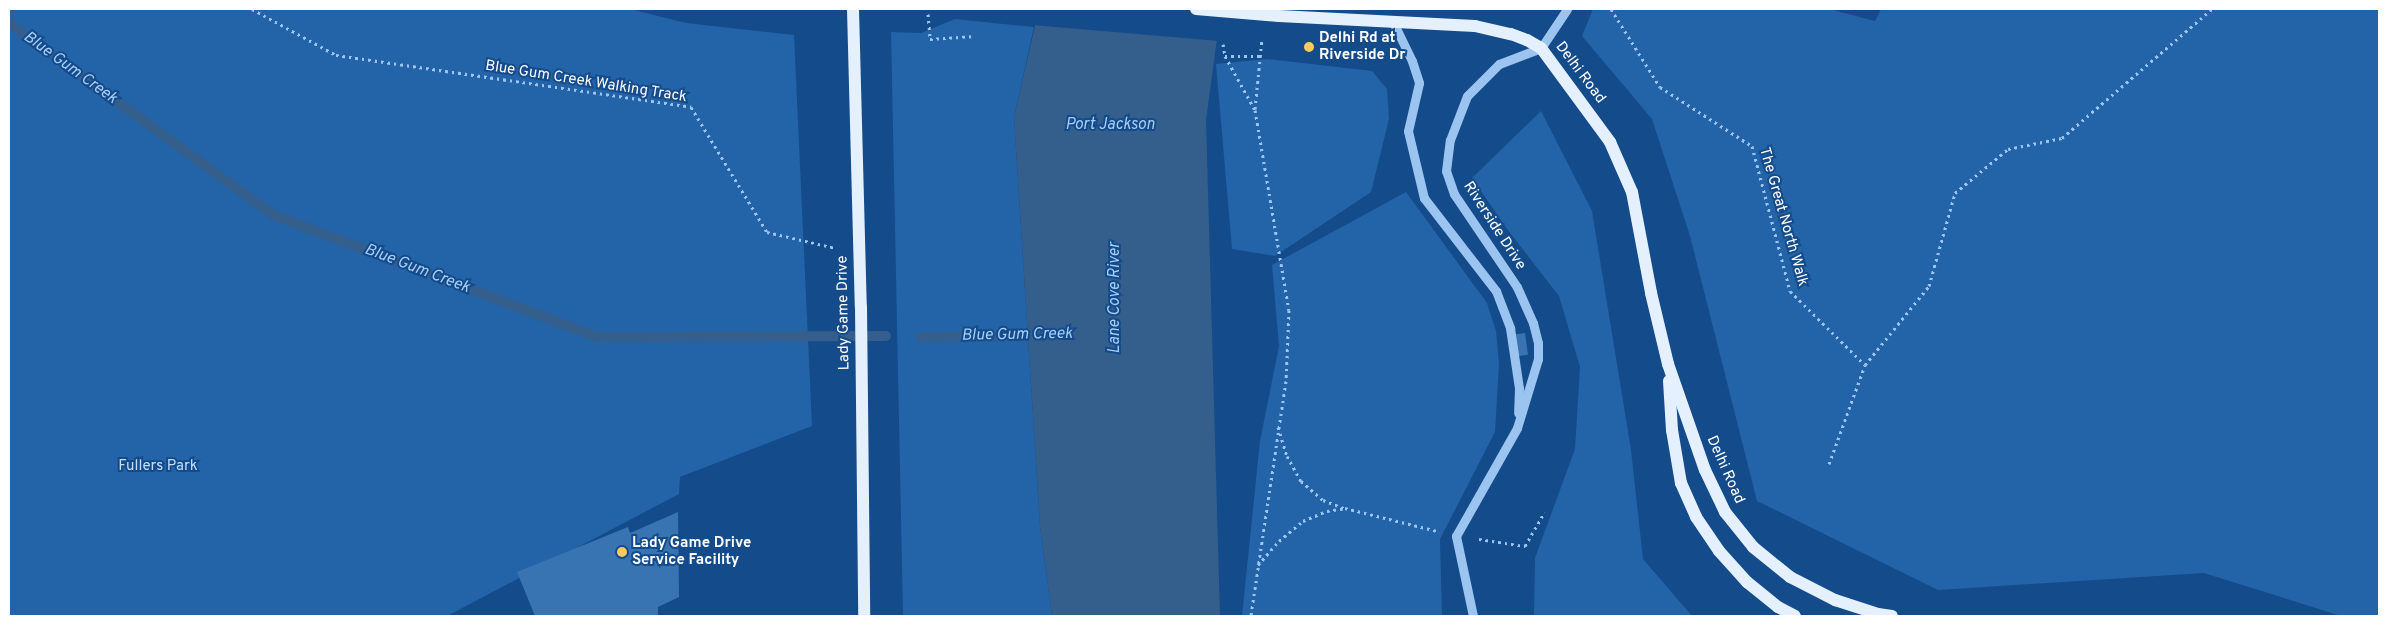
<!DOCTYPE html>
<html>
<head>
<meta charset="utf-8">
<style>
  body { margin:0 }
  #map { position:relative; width:2388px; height:625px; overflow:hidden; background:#144b8b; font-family:Overpass,sans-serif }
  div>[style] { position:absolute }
  .green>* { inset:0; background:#2363a8 }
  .water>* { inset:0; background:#345e8c }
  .pier>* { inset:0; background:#144b8b }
  .stream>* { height:10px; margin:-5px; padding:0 5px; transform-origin:5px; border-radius:5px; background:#345e8c }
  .building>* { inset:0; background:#3873b2; transform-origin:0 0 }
  .path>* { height:3px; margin-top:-1.5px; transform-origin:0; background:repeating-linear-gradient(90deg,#9cc4f0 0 2.5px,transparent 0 6.5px) }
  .minor>* { height:9px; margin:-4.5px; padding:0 4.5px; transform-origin:4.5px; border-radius:4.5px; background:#9cc4f0 }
  .major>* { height:12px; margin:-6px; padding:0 6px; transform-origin:6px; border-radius:6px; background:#e5f0ff }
  .major-bridge>* { height:12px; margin:-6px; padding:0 6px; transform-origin:6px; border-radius:6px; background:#e5f0ff }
  .dots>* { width:14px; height:14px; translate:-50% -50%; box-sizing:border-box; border:2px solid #144b8b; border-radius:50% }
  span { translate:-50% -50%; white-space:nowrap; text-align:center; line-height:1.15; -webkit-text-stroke:4px #144b8b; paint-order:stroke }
  .poi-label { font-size:15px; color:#fff; font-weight:700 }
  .left { translate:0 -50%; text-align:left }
  .street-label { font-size:15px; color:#fff }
  .park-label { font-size:15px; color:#c2defc }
  .water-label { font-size:16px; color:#a7cef7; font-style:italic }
  .frame { position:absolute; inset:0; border:10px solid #fff; pointer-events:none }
</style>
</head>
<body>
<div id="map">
  <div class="green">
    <div style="clip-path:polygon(9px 9px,630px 9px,686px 23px,794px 35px,812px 426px,680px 477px,679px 494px,447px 616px,9px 616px)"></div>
    <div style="clip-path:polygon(1593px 9px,1829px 9px,1875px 21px,1881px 9px,2379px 9px,2379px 616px,2341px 616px,2204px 573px,1938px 590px,1757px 501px,1690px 236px,1652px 119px,1582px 36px)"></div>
    <div style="clip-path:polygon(955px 19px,1034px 27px,1014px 117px,1040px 526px,1052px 616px,903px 616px,891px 32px,921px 33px)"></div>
    <div style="clip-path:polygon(1267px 59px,1372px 71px,1387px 89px,1389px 119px,1371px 192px,1275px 256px,1232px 249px,1216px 64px)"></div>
    <div style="clip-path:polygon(1541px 111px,1592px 211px,1631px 450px,1643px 559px,1692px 616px,1534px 616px,1535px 558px,1575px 449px,1580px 367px,1559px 296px,1507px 229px,1472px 178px)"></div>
    <div style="clip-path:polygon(1406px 192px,1487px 303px,1496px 331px,1499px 364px,1495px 432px,1440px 539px,1442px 616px,1242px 616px,1260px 441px,1279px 346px,1272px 265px)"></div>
  </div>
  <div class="water">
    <div style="clip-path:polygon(1039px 9px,1221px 9px,1206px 120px,1220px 616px,1052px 616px,1040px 526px,1014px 117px)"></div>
  </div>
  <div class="pier">
    <div style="clip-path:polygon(1036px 9px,1224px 9px,1219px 41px,1032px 25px)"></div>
  </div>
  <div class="stream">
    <div style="left:9px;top:23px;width:326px;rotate:36deg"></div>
    <div style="left:273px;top:215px;width:346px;rotate:20.6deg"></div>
    <div style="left:597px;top:337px;width:289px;rotate:-0.2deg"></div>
    <div style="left:921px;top:337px;width:120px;rotate:-0.5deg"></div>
  </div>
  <div class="building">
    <div style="left:1525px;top:333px;width:22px;height:11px;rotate:82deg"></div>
    <div style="clip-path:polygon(678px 512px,679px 597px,658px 607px,658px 616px,535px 616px,517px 572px,628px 527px,630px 533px)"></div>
  </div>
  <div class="path">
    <div style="left:252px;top:9px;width:96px;rotate:28.7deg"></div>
    <div style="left:336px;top:55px;width:359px;rotate:8.3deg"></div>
    <div style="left:691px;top:107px;width:146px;rotate:58.7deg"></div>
    <div style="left:767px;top:232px;width:71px;rotate:13.1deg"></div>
    <div style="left:1611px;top:9px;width:92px;rotate:57.9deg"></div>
    <div style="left:1660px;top:87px;width:109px;rotate:32.7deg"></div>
    <div style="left:1752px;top:146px;width:150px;rotate:75.3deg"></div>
    <div style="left:1790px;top:291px;width:105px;rotate:44.6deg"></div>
    <div style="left:1865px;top:365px;width:102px;rotate:-51deg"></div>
    <div style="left:1929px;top:286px;width:97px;rotate:-74.4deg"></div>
    <div style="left:1955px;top:193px;width:69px;rotate:-39.7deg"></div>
    <div style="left:2008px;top:149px;width:55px;rotate:-11.5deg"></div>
    <div style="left:2062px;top:138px;width:198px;rotate:-40.7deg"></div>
    <div style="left:928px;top:14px;width:25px;rotate:85deg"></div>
    <div style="left:930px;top:39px;width:45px;rotate:-3.8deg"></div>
    <div style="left:1223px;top:44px;width:12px;rotate:81deg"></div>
    <div style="left:1225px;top:56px;width:62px;rotate:60.9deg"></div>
    <div style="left:1255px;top:110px;width:203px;rotate:80.4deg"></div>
    <div style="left:1289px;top:310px;width:71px;rotate:92.4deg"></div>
    <div style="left:1286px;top:381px;width:238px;rotate:98.5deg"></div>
    <div style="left:1225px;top:56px;width:35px"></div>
    <div style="left:1255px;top:109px;width:70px;rotate:-84.3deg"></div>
    <div style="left:1278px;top:427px;width:30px;rotate:73deg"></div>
    <div style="left:1287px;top:456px;width:29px;rotate:61deg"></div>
    <div style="left:1301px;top:481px;width:29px;rotate:41deg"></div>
    <div style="left:1323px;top:500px;width:22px;rotate:21deg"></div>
    <div style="left:1829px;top:464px;width:105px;rotate:-70deg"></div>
    <div style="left:1479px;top:539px;width:47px;rotate:8.7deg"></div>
    <div style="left:1525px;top:546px;width:39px;rotate:-60deg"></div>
    <div style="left:1258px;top:565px;width:32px;rotate:-49deg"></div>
    <div style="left:1279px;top:541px;width:31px;rotate:-40deg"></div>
    <div style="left:1303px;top:521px;width:26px;rotate:-23deg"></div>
    <div style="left:1327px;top:511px;width:18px;rotate:-9deg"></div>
    <div style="left:1345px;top:508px;width:95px;rotate:14deg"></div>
  </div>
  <div class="minor">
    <div style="left:1393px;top:22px;width:43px;rotate:64deg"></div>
    <div style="left:1412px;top:61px;width:23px;rotate:72deg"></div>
    <div style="left:1419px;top:83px;width:49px;rotate:102.9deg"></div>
    <div style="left:1408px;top:131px;width:69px;rotate:76.6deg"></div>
    <div style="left:1424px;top:198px;width:118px;rotate:52.3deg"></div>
    <div style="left:1496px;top:291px;width:40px;rotate:69deg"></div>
    <div style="left:1510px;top:328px;width:61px;rotate:81.5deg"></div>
    <div style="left:1519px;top:388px;width:25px;rotate:92deg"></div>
    <div style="left:1473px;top:616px;width:82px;rotate:-102deg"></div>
    <div style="left:1456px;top:536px;width:124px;rotate:-60.5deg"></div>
    <div style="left:1517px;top:428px;width:72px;rotate:-73.1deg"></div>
    <div style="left:1538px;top:359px;width:16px;rotate:-90deg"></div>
    <div style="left:1538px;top:343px;width:21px;rotate:-104deg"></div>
    <div style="left:1533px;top:323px;width:39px;rotate:-114deg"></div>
    <div style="left:1517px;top:287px;width:112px;rotate:-124.1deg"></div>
    <div style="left:1454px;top:194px;width:24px;rotate:-109deg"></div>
    <div style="left:1446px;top:171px;width:31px;rotate:-83deg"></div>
    <div style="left:1450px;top:140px;width:47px;rotate:-68.9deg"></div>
    <div style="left:1467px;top:96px;width:45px;rotate:-45deg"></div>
    <div style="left:1499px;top:64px;width:45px;rotate:-20.9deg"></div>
    <div style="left:1541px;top:48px;width:47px;rotate:-56.3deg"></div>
  </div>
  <div class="major">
    <div style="left:853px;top:9px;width:298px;rotate:88.5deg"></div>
    <div style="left:861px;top:307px;width:309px;rotate:89.4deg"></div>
    <div style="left:1279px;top:16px;width:196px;rotate:2.9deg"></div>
    <div style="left:1475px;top:26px;width:37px;rotate:13deg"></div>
    <div style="left:1511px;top:34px;width:17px;rotate:21deg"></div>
    <div style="left:1527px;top:40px;width:16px;rotate:30deg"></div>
    <div style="left:1541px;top:48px;width:117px;rotate:53.7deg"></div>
    <div style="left:1610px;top:142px;width:55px;rotate:66.3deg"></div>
    <div style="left:1632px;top:192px;width:103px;rotate:79.3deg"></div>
    <div style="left:1651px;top:293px;width:73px;rotate:76.5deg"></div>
    <div style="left:1668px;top:364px;width:112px;rotate:70.8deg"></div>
    <div style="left:1705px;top:470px;width:47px;rotate:64.5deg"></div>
    <div style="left:1725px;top:512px;width:45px;rotate:51.3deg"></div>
    <div style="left:1753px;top:547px;width:48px;rotate:39deg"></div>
    <div style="left:1790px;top:577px;width:51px;rotate:27.1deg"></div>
    <div style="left:1835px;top:600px;width:45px;rotate:18deg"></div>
    <div style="left:1878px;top:614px;width:14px;rotate:8deg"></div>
    <div style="left:1669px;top:381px;width:49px;rotate:86.5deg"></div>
    <div style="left:1672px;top:430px;width:54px;rotate:80.4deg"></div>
    <div style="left:1681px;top:483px;width:37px;rotate:66deg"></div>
    <div style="left:1696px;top:517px;width:41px;rotate:55.9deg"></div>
    <div style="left:1719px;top:551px;width:42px;rotate:47.9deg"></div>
    <div style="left:1747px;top:582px;width:40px;rotate:39deg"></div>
    <div style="left:1778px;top:607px;width:19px;rotate:28deg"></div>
  </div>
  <div class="major-bridge">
    <div style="left:1196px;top:9px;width:83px;rotate:4.8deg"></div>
  </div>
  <div class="dots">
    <div style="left:1309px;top:47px;background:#ffcb5b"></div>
    <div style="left:622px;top:552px;background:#ffcb5b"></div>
  </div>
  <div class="poi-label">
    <span class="left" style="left:1319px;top:47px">Delhi Rd at<br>Riverside Dr</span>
    <span class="left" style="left:632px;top:552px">Lady Game Drive<br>Service Facility</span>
  </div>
  <div class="street-label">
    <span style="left:1580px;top:73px;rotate:53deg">Delhi Road</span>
    <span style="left:586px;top:82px;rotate:9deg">Blue Gum Creek Walking Track</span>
    <span style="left:1783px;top:217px;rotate:74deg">The Great North Walk</span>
    <span style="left:1494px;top:226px;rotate:57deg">Riverside Drive</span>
    <span style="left:844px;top:313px;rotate:-91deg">Lady Game Drive</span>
    <span style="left:1725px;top:470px;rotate:66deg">Delhi Road</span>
  </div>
  <div class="park-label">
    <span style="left:158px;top:467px">Fullers Park</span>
  </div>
  <div class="water-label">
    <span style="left:70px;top:68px;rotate:36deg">Blue Gum Creek</span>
    <span style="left:1110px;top:125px">Port Jackson</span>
    <span style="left:417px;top:269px;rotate:21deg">Blue Gum Creek</span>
    <span style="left:1115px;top:298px;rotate:-90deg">Lane Cove River</span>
    <span style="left:1017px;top:335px;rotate:-1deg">Blue Gum Creek</span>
  </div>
  <div class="frame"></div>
</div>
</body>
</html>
